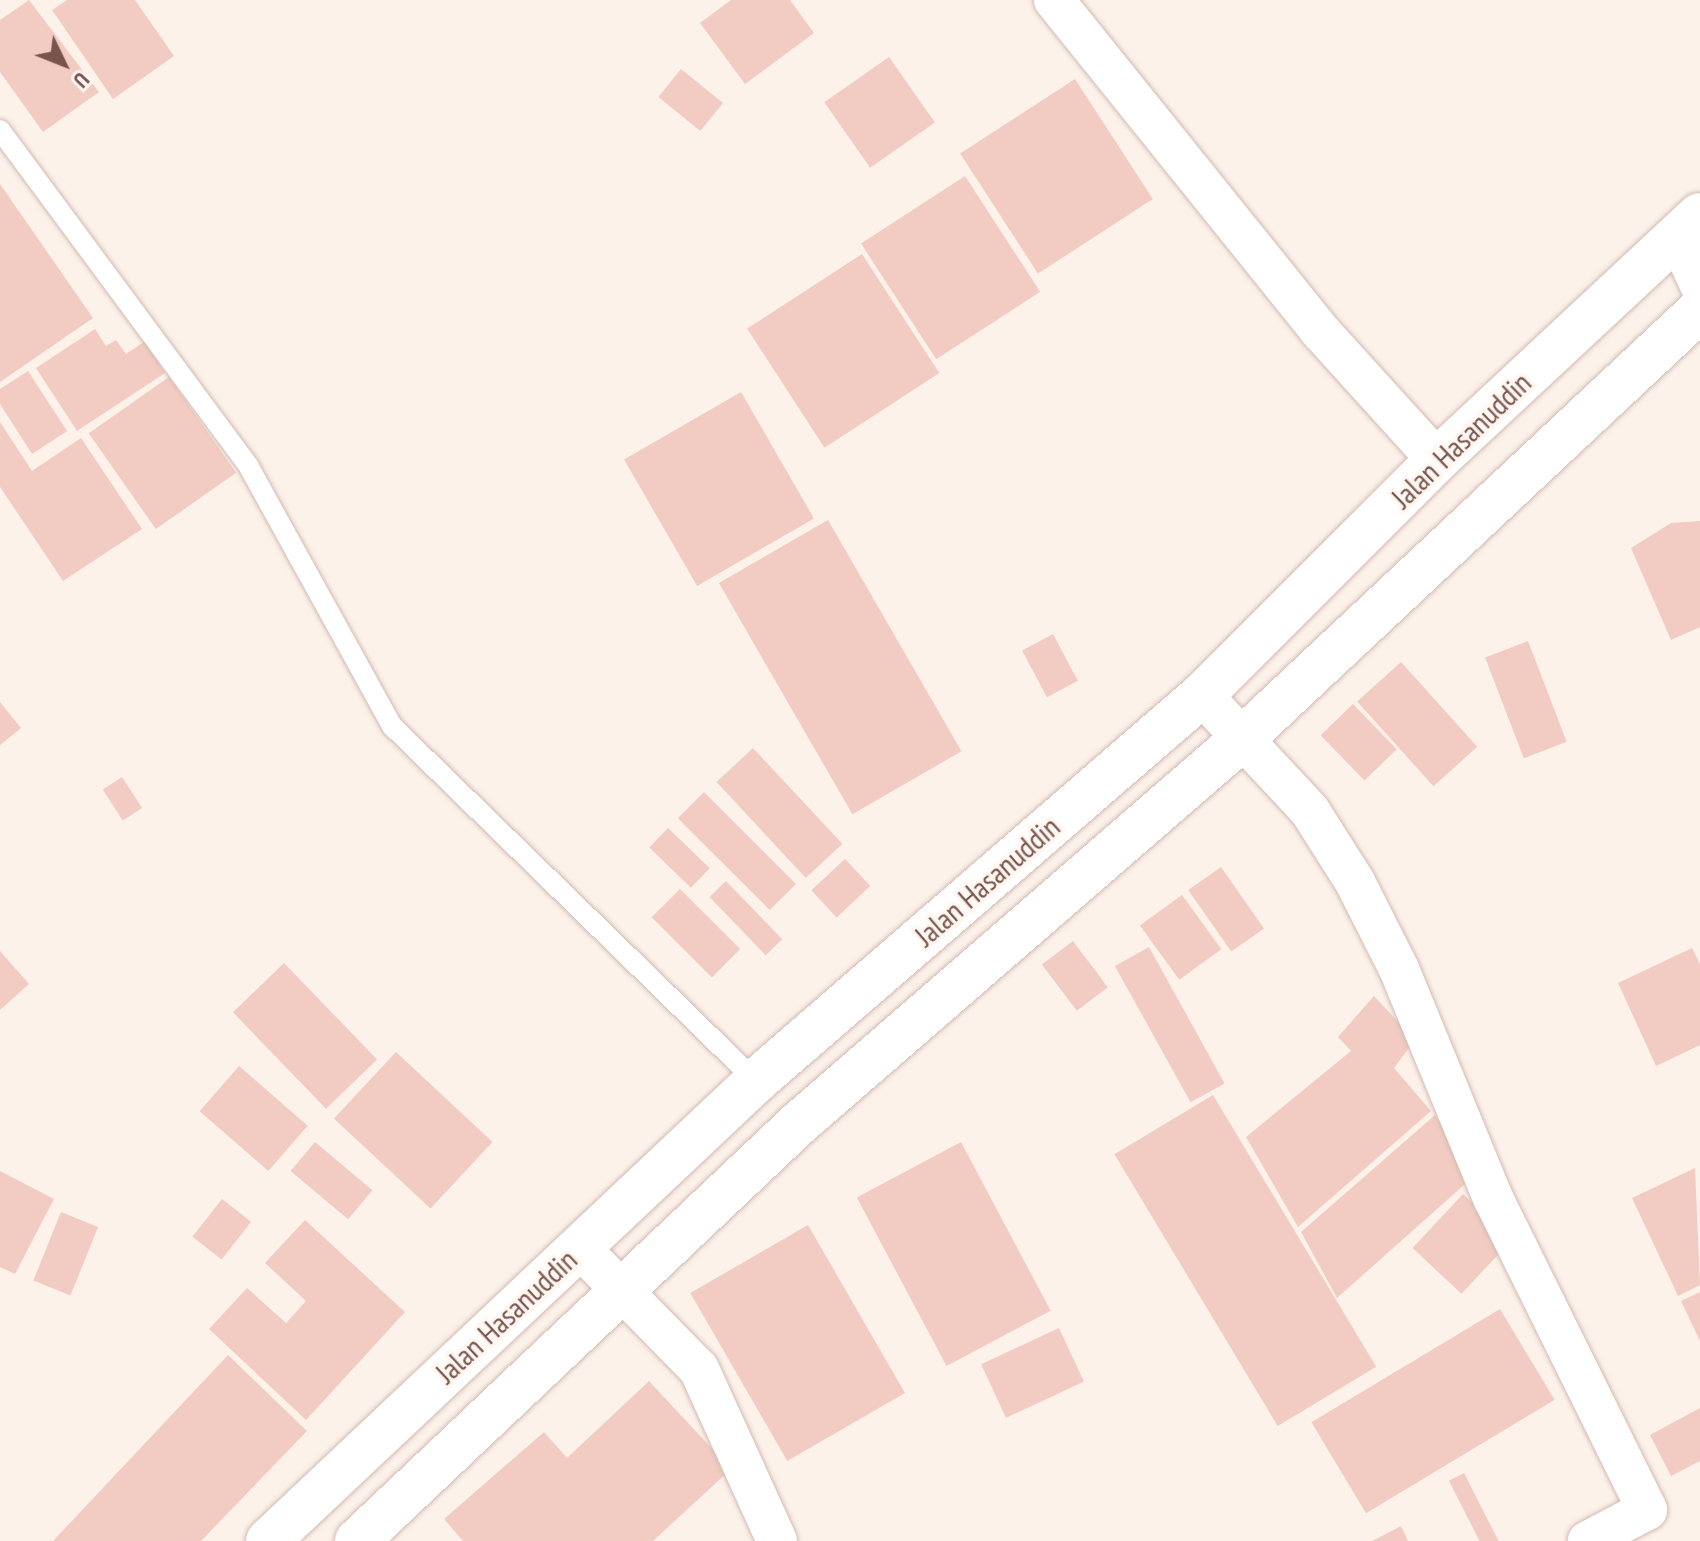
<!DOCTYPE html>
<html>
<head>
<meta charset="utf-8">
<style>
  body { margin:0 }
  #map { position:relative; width:1700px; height:1541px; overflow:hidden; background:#fcf2ea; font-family:"PT Sans Narrow",sans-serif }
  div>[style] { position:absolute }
  .building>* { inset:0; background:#f2ccc2; transform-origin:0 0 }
  .roads { filter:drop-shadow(0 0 2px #d2bab2) drop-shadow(0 0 2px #d2bab2) }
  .lane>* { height:20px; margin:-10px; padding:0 10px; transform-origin:10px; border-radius:10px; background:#fff }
  .street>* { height:40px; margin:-20px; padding:0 20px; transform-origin:20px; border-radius:20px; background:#fff }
  .secondary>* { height:44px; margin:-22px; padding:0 22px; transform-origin:22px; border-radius:22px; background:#fff }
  span { translate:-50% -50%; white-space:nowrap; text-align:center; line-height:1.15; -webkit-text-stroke:7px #fff7f1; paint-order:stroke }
  .street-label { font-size:30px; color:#78544d }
  .north { position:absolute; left:24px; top:24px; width:80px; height:80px; -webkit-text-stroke:6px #fff7f1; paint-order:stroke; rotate:133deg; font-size:22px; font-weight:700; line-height:32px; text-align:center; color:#78544d }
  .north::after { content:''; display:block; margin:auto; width:28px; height:36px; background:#78544d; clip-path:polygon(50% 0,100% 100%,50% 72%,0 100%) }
</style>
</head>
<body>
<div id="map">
  <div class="building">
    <div style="clip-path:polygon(29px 0,99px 92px,43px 132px,0 72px,0 20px)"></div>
    <div style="clip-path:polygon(67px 0,135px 0,174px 56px,113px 99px,52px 10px)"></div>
    <div style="clip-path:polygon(731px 0,790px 0,814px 33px,745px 84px,700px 23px)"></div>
    <div style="left:889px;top:57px;width:80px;height:79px;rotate:55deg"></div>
    <div style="left:681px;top:69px;width:54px;height:36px;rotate:39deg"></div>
    <div style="left:1075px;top:79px;width:143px;height:137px;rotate:57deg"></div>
    <div style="left:965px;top:176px;width:138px;height:124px;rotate:57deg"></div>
    <div style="clip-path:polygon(0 184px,93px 318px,0 382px)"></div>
    <div style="left:862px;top:254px;width:142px;height:137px;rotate:57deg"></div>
    <div style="clip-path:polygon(95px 329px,106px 346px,116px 340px,126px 354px,145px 341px,165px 373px,77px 431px,36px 368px)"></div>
    <div style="clip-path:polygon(28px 371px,67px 431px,32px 454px,0 404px,0 389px)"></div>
    <div style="left:169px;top:377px;width:117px;height:98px;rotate:55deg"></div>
    <div style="left:741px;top:392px;width:146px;height:135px;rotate:60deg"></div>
    <div style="clip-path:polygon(0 422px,32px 471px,81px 438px,142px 529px,63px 581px,0 487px)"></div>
    <div style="left:828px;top:520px;width:267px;height:126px;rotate:60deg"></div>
    <div style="clip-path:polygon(1700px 521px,1700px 627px,1671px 640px,1631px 548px,1671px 523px)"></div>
    <div style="left:1053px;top:634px;width:53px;height:35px;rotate:62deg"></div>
    <div style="left:1528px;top:641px;width:108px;height:46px;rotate:69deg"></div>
    <div style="left:1401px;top:662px;width:114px;height:59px;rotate:48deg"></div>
    <div style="clip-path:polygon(0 702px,21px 728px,0 745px)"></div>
    <div style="left:1353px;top:704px;width:63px;height:45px;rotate:46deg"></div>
    <div style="left:753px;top:748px;width:131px;height:50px;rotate:47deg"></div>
    <div style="left:122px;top:777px;width:37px;height:23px;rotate:57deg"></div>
    <div style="left:704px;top:792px;width:130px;height:37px;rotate:45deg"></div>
    <div style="left:668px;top:828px;width:58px;height:27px;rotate:44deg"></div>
    <div style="left:845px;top:859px;width:37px;height:46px;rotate:47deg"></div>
    <div style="left:1221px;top:867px;width:75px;height:40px;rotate:55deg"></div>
    <div style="left:726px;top:881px;width:81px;height:23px;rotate:46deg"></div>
    <div style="left:680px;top:889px;width:85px;height:40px;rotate:45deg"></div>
    <div style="left:1182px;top:895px;width:67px;height:52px;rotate:54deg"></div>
    <div style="left:1073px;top:941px;width:58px;height:39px;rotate:53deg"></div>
    <div style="left:1149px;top:947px;width:156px;height:39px;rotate:61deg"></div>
    <div style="clip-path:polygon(1692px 948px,1700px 964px,1700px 1045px,1656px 1066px,1618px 983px)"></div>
    <div style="clip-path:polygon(0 951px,29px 984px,0 1010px)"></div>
    <div style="left:284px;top:963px;width:134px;height:71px;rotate:46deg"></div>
    <div style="clip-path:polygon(1374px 996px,1415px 1040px,1394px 1068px,1431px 1111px,1298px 1227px,1246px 1137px,1351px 1051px,1338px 1037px)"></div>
    <div style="left:396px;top:1052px;width:132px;height:91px;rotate:43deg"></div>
    <div style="left:239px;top:1066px;width:91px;height:60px;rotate:41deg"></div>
    <div style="left:1213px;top:1095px;width:317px;height:115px;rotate:59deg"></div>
    <div style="clip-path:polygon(1435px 1115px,1473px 1177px,1337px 1298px,1301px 1232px)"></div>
    <div style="left:315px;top:1142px;width:75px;height:38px;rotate:40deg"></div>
    <div style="left:961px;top:1142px;width:191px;height:118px;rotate:62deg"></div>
    <div style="clip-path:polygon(1695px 1168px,1700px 1285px,1678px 1296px,1632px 1198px)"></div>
    <div style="clip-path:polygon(0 1171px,54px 1199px,15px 1274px,0 1267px)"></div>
    <div style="left:1463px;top:1194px;width:67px;height:74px;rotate:43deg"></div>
    <div style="left:222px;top:1199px;width:37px;height:48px;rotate:38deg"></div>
    <div style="left:61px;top:1212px;width:40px;height:74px;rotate:22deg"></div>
    <div style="clip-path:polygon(305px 1220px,405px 1312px,306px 1420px,209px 1329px,247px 1288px,286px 1323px,306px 1301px,265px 1263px)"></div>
    <div style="left:808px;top:1225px;width:194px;height:136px;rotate:60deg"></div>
    <div style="clip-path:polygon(1700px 1292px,1700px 1341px,1681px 1301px)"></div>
    <div style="left:1500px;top:1309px;width:106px;height:220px;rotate:59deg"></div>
    <div style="left:1059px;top:1328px;width:59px;height:86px;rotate:65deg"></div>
    <div style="clip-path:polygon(228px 1355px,307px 1431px,201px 1541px,53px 1541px)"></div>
    <div style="clip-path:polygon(649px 1381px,731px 1469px,653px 1541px,463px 1541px,444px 1519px,544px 1432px,567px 1458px)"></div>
    <div style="clip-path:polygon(1700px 1408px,1700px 1461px,1671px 1476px,1650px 1435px)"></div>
    <div style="left:1464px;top:1473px;width:76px;height:17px;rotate:63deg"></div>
    <div style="clip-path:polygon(1401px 1526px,1408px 1541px,1372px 1541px)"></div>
  </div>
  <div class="roads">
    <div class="lane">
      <div style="left:0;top:130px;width:419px;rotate:53.5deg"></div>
      <div style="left:249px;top:467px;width:296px;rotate:61.1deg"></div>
      <div style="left:392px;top:726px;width:508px;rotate:44.28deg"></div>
    </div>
    <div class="street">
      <div style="left:1054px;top:0;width:426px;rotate:51.2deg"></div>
      <div style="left:1321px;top:332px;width:173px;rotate:47.8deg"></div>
      <div style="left:1678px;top:237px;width:53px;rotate:65.4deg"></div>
      <div style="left:1202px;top:695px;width:158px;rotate:47deg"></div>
      <div style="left:1310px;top:811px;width:84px;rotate:57.6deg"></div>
      <div style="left:1355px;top:882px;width:97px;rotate:63.2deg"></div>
      <div style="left:1399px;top:969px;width:248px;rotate:67.7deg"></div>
      <div style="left:1493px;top:1198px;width:348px;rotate:63.7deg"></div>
      <div style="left:1647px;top:1510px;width:67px;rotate:152.3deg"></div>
      <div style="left:579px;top:1247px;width:171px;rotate:45.5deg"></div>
      <div style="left:699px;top:1369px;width:189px;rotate:65.6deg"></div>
    </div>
    <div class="secondary">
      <div style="left:268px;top:1541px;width:671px;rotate:-43.31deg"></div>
      <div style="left:756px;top:1081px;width:590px;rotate:-40.88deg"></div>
      <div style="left:1202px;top:695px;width:332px;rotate:-45deg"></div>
      <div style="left:1437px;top:460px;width:359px;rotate:-43deg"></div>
      <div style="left:357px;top:1541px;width:607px;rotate:-43.4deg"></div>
      <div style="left:798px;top:1124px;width:588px;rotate:-40.93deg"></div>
      <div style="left:1242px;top:739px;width:628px;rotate:-43.13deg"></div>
    </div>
  </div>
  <div class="street-label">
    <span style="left:1461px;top:440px;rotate:-44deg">Jalan Hasanuddin</span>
    <span style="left:987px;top:881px;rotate:-41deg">Jalan Hasanuddin</span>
    <span style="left:506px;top:1316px;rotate:-43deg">Jalan Hasanuddin</span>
  </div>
  <div class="north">U</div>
</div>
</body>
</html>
